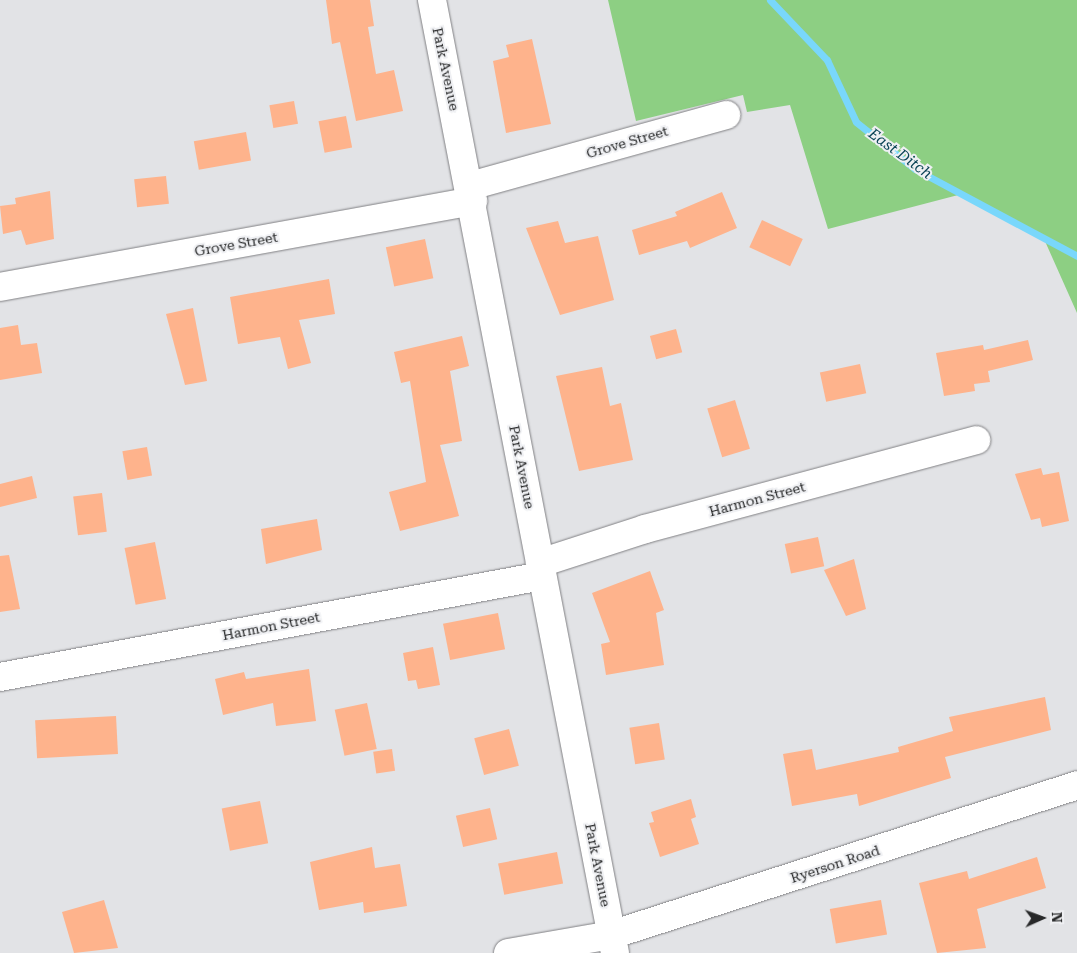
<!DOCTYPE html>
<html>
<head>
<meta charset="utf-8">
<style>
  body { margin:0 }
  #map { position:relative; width:1077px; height:953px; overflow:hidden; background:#e2e3e6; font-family:"Roboto Serif",serif }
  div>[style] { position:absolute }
  .green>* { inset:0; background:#8dcf83 }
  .stream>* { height:7px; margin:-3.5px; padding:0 3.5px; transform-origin:3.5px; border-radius:3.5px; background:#79d7fb }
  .building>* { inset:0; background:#feb38c; transform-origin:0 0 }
  .roads { filter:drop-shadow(0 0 1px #818184) drop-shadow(0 0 1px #818184) }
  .minor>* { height:28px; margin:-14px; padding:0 14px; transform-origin:14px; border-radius:14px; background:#fff }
  .tertiary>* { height:28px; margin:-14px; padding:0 14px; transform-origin:14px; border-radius:14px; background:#fff }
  span { translate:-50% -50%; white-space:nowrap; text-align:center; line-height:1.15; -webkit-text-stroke:4px #eff0f3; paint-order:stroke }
  .street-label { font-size:14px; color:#272829 }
  .water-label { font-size:15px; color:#0c4557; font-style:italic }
  .north { position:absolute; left:1017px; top:893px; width:50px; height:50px; -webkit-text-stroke:4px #eff0f3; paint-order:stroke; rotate:88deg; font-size:14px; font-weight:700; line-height:20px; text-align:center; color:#272829 }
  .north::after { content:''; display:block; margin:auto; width:18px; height:22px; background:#272829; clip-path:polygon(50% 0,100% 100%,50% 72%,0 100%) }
</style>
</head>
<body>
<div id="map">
  <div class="green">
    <div style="clip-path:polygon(608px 0,1077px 0,1077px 313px,1044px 239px,962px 194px,828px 229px,790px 105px,747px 112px,743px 95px,636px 121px)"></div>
  </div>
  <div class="stream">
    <div style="left:770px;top:0;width:83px;rotate:46.5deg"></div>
    <div style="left:827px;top:60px;width:68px;rotate:64.9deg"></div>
    <div style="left:856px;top:122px;width:75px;rotate:38.5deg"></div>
    <div style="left:915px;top:169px;width:184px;rotate:28.2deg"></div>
  </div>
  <div class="building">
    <div style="clip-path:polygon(326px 0,370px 0,374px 26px,368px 27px,376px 74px,394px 70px,403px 111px,356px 121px,340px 42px,332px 44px)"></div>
    <div style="clip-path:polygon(532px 39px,551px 124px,506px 133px,493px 61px,509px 57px,506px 45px)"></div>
    <div style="left:294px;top:101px;width:23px;height:25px;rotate:80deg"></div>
    <div style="left:346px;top:116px;width:32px;height:28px;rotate:79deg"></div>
    <div style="left:246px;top:132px;width:29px;height:53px;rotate:80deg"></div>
    <div style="left:166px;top:176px;width:28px;height:32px;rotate:84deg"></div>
    <div style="clip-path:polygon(50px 191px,54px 239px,26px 245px,21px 230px,3px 234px,0 206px,16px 204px,15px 198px)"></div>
    <div style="clip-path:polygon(722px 192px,737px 228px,690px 248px,687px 241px,639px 255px,632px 230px,677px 216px,675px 212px)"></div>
    <div style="left:762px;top:220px;width:45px;height:30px;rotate:25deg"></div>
    <div style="clip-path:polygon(558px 221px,565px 243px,598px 236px,614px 300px,560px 315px,526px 228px)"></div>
    <div style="left:425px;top:239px;width:40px;height:40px;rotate:78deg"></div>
    <div style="clip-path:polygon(329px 279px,335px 314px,299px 320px,311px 363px,288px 369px,280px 337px,238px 344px,230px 297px)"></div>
    <div style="clip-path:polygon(193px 308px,207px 381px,185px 385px,166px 314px)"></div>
    <div style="clip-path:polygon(18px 325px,21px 345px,37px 343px,42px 373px,0 380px,0 328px)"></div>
    <div style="left:676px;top:329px;width:24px;height:27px;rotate:75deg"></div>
    <div style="clip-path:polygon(462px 336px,469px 366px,450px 371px,462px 441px,440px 445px,459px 516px,400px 531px,389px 492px,426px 482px,410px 381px,401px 383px,394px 352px)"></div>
    <div style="clip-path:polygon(1028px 340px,1033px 360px,988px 371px,990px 382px,974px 384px,975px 391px,944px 396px,936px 353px,983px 345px,984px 350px)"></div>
    <div style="left:860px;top:364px;width:30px;height:41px;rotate:78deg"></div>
    <div style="clip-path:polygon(602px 367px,610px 406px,621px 403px,633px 460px,579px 471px,556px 376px)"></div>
    <div style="left:735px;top:400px;width:51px;height:29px;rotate:73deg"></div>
    <div style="left:147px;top:447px;width:29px;height:25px;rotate:80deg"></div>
    <div style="clip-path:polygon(1041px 468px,1043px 475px,1059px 472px,1069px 521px,1042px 527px,1040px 518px,1031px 520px,1015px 474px)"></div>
    <div style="clip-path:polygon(32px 476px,37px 498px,0 507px,0 484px)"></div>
    <div style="left:102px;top:493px;width:39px;height:29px;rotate:83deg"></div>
    <div style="clip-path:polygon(317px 519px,322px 550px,266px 564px,261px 529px)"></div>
    <div style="left:818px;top:537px;width:30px;height:34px;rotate:78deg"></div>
    <div style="left:155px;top:542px;width:58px;height:31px;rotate:79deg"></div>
    <div style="clip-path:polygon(9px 555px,20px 609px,0 612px,0 556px)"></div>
    <div style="clip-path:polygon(854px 559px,866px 609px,846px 616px,824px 570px)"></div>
    <div style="clip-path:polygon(650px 571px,664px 610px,656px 613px,664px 665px,606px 675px,601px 644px,610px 642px,592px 593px)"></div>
    <div style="left:498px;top:613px;width:37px;height:56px;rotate:79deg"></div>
    <div style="clip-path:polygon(433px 647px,440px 685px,418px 689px,416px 680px,408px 681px,403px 653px)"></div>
    <div style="clip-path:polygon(309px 669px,316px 721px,276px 726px,273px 703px,223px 715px,215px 679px,244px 672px,246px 679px)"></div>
    <div style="clip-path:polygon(1045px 697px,1051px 730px,945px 757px,951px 778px,859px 806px,857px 794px,792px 806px,783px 754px,812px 749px,816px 770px,899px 752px,898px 747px,953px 731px,949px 717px)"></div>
    <div style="left:367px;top:703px;width:47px;height:33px;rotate:78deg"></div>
    <div style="left:116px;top:716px;width:38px;height:81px;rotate:87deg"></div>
    <div style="left:659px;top:723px;width:37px;height:30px;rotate:81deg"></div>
    <div style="left:509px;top:729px;width:38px;height:36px;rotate:75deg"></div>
    <div style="left:392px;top:749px;width:22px;height:19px;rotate:82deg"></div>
    <div style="clip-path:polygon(691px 799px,696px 817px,691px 819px,699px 844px,660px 857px,649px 823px,654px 822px,651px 812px)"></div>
    <div style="left:260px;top:801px;width:43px;height:39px;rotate:79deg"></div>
    <div style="left:490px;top:808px;width:32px;height:35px;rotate:77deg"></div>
    <div style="clip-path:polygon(372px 847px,375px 868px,400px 864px,407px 906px,364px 913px,363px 902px,319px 910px,310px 862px)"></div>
    <div style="left:557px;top:852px;width:32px;height:60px;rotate:79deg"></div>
    <div style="clip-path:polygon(1037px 857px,1046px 888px,977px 909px,986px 948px,937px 953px,919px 883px,967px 871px,969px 879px)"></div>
    <div style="clip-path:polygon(104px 900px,118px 948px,74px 953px,62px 912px)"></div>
    <div style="left:881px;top:900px;width:35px;height:52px;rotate:80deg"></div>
  </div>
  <div class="roads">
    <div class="minor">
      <div style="left:470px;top:186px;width:266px;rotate:-15.5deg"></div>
      <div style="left:0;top:287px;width:481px;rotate:-10.3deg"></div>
      <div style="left:540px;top:563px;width:110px;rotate:-17.9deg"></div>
      <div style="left:645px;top:529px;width:343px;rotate:-15deg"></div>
      <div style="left:0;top:677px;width:551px;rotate:-10.56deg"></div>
      <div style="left:508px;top:953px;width:105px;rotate:-9.9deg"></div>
    </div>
    <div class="tertiary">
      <div style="left:432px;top:0;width:970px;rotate:79.13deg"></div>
      <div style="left:611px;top:935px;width:490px;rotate:-17.8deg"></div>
    </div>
  </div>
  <div class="street-label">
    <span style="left:446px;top:69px;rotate:78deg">Park Avenue</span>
    <span style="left:627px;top:142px;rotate:-16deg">Grove Street</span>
    <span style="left:236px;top:244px;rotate:-10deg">Grove Street</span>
    <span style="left:522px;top:467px;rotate:79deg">Park Avenue</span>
    <span style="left:757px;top:499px;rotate:-15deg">Harmon Street</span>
    <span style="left:271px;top:626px;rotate:-11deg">Harmon Street</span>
    <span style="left:835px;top:864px;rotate:-18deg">Ryerson Road</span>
    <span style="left:598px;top:865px;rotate:79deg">Park Avenue</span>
  </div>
  <div class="water-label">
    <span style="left:900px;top:154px;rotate:36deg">East Ditch</span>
  </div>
  <div class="north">N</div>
</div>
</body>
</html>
